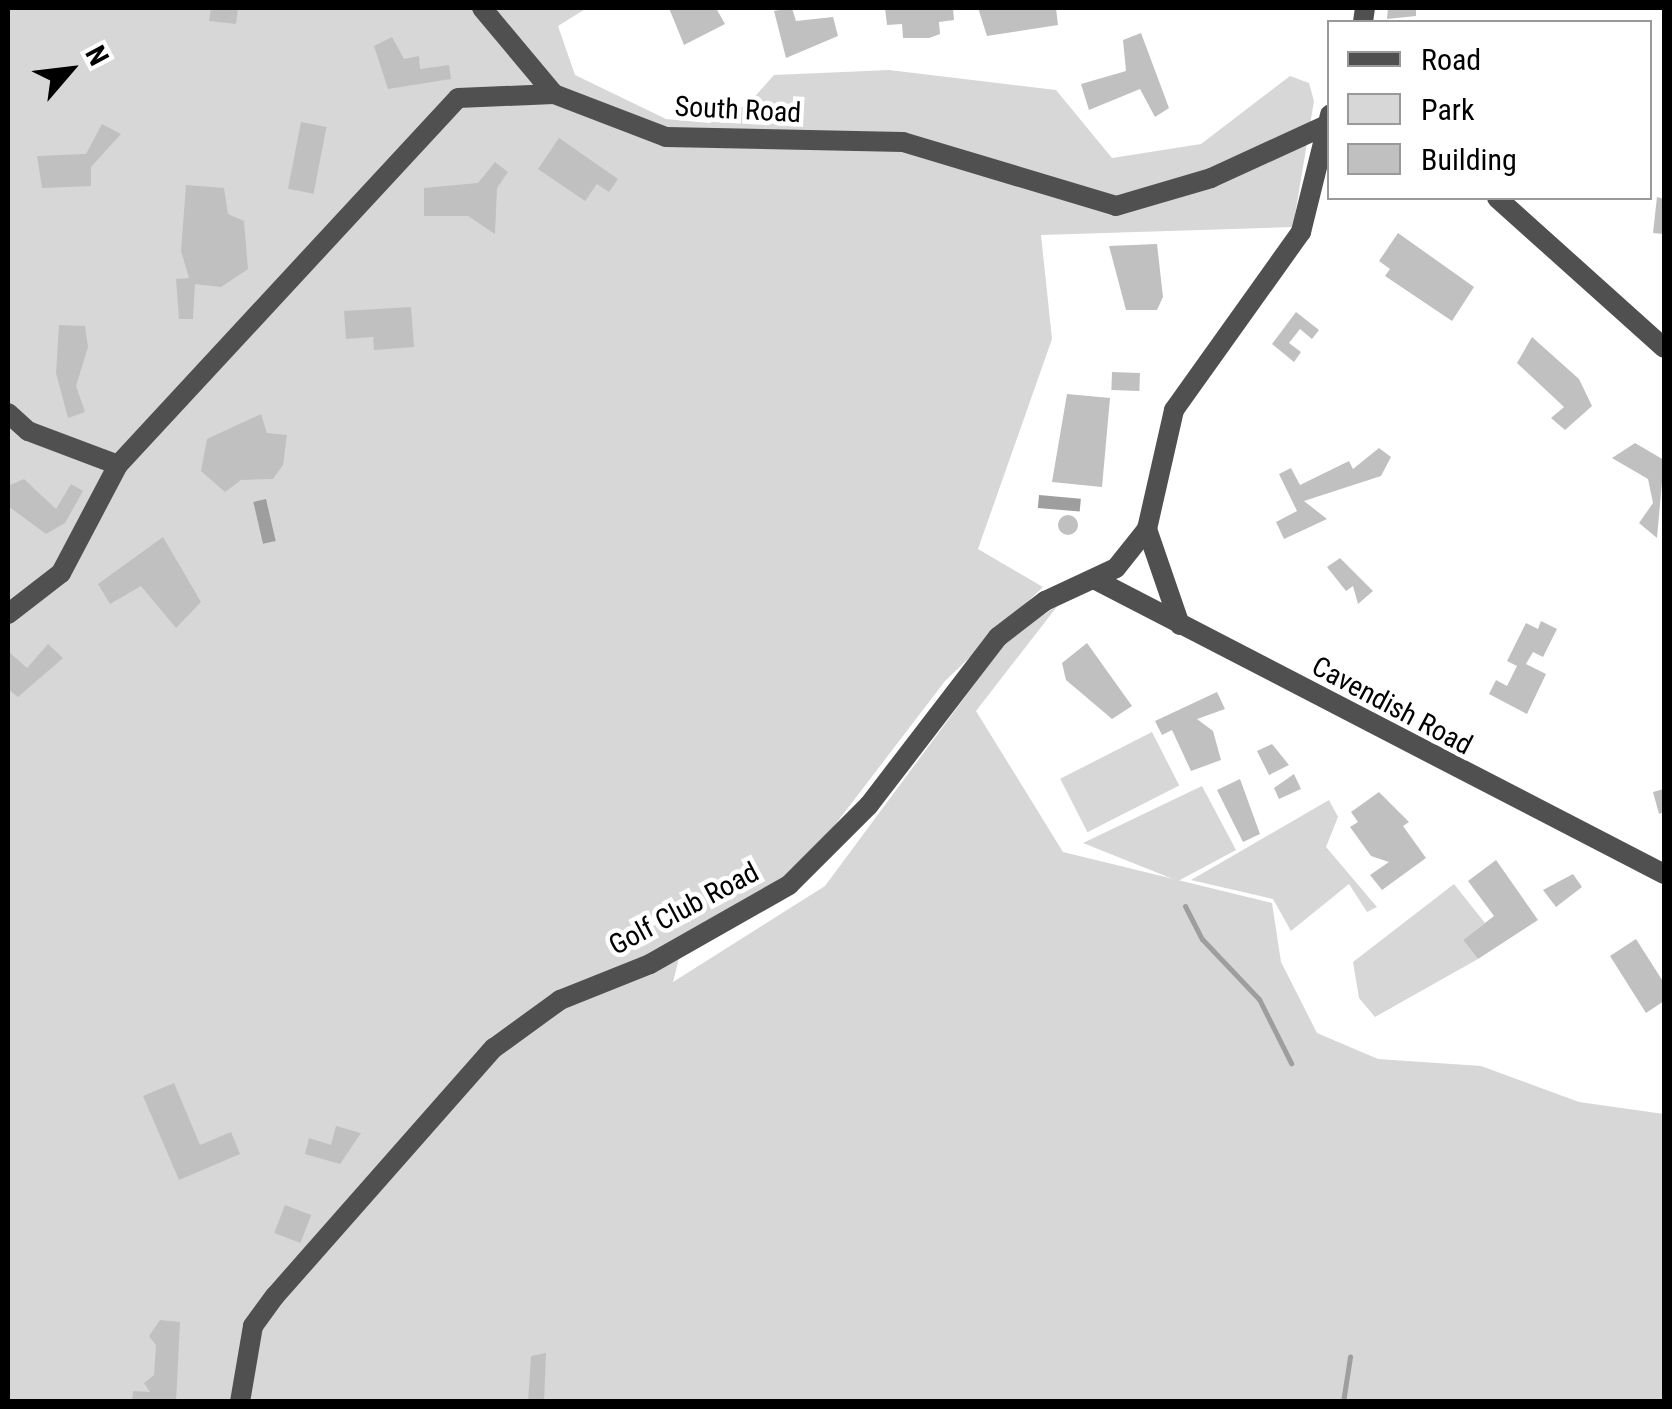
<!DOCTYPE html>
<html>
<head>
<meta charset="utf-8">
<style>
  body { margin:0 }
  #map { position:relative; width:1672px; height:1409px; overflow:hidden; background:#fff; font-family:"Roboto Condensed",sans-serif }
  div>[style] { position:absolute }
  .green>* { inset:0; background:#d7d7d7; transform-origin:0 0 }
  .water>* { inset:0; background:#9e9e9e; transform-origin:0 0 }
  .stream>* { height:5px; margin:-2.5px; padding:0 2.5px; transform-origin:2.5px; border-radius:2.5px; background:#9e9e9e }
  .building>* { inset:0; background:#c0c0c0; transform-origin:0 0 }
  .round { border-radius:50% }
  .minor>* { height:20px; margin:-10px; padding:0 10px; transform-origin:10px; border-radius:10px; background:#505050 }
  span { translate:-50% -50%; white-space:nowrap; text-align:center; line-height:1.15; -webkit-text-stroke:9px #fff; paint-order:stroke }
  .street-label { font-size:28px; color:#000 }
  .frame { position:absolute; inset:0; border:10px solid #000; pointer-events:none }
  .legend { position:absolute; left:1327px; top:20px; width:325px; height:180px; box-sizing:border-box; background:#fff; border:2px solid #999; margin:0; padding:12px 18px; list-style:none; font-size:30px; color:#000 }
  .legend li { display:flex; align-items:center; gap:20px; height:50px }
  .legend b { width:50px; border:2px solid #999 }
  .north { position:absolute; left:20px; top:20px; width:100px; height:100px; -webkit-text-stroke:8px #fff; paint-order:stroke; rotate:62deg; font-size:28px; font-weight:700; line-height:40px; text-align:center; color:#000 }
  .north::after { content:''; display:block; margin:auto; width:35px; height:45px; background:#000; clip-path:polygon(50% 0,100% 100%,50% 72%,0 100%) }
</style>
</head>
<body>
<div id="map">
  <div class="green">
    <div style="clip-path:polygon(8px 8px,587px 8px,558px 26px,575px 75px,666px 119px,710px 123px,748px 104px,774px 75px,889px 70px,1056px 90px,1112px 158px,1201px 144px,1290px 76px,1309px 83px,1314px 101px,1293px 227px,1041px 235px,1052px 339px,978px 549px,1043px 587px,945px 681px,789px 885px,680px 954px,673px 982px,825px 886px,1005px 643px,1059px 604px,976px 711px,1063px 852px,1272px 903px,1281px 962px,1317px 1033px,1378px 1059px,1481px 1066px,1579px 1102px,1664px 1114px,1664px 1401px,8px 1402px)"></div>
    <div style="left:1152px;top:732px;width:60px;height:103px;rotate:63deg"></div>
    <div style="clip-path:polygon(1202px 786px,1236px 850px,1178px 881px,1083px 843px)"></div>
    <div style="clip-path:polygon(1329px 800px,1338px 817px,1326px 847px,1377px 907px,1367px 912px,1349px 884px,1291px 931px,1273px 899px,1191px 880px)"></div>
    <div style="clip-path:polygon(1454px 884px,1485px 923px,1463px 940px,1478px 959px,1375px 1017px,1359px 998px,1353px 962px)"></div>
  </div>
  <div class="water">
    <div style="left:1039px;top:495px;width:42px;height:13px;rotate:5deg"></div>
    <div style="left:266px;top:499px;width:43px;height:13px;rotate:77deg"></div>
  </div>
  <div class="stream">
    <div style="left:1185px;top:906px;width:37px;rotate:63deg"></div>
    <div style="left:1202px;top:939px;width:83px;rotate:46.5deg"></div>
    <div style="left:1259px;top:999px;width:72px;rotate:63.4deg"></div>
    <div style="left:1343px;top:1402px;width:46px;rotate:-81.2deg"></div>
  </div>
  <div class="building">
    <div style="clip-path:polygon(211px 8px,238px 8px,236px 24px,209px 21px)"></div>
    <div style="clip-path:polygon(669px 8px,716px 8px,725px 24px,684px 45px)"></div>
    <div style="clip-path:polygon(792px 8px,796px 21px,833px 17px,838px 36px,786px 58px,774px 11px)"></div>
    <div style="clip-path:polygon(885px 8px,953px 8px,954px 20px,939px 22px,940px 34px,929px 38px,903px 38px,902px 24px,887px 25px)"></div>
    <div style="clip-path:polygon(978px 8px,1056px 8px,1058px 25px,987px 36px)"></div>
    <div style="clip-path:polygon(1388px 8px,1416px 8px,1416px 16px,1387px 19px)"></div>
    <div style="clip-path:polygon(1141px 33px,1169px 108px,1155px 117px,1140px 89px,1089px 110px,1081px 84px,1126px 71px,1123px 40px)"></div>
    <div style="clip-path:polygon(392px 37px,404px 59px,419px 56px,420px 69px,449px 65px,451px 79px,388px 89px,374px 46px)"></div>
    <div style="left:301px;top:122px;width:26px;height:68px;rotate:11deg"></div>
    <div style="clip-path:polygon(102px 124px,121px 134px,91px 167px,91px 186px,42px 188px,37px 156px,86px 154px)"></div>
    <div style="clip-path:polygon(559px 138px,618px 179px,609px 192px,597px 184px,585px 201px,538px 169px)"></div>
    <div style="clip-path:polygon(495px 162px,508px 172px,497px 188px,495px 234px,468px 216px,424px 216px,424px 188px,478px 183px)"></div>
    <div style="clip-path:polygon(186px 185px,224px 188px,228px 214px,244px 221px,248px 269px,221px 287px,195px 284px,193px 319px,179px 319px,176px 279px,189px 278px,181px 251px)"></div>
    <div style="clip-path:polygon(1657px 197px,1664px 199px,1664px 234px,1653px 233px)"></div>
    <div style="clip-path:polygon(1398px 233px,1474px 287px,1452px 321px,1385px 276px,1390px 269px,1379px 261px)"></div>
    <div style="clip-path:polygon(1157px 244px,1163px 297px,1157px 310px,1126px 310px,1109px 246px)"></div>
    <div style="clip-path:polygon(411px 307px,414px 347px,374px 350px,373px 337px,346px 339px,344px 311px)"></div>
    <div style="clip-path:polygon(1296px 312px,1319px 330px,1312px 339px,1300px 329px,1289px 343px,1301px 352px,1294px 362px,1272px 344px)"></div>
    <div style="clip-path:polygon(59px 325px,85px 326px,88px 347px,76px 386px,85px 412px,68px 418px,56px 373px)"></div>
    <div style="clip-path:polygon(1532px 337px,1579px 379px,1592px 406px,1565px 430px,1551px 418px,1564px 407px,1517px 363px)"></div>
    <div style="left:1112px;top:372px;width:28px;height:18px;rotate:2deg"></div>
    <div style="clip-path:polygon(1067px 394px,1110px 398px,1102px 487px,1052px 482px)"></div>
    <div style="clip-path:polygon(261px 414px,267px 433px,287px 435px,283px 465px,273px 479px,241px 480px,225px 492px,201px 471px,207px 439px)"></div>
    <div style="clip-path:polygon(1635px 443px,1664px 460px,1657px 538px,1639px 523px,1653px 503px,1648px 479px,1612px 458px)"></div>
    <div style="clip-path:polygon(1379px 448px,1391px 457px,1381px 476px,1304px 501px,1327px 519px,1284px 539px,1276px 522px,1297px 511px,1279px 474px,1291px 468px,1300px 485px,1349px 461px,1353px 469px)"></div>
    <div style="clip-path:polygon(24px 479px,56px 509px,71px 484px,83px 491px,65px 523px,46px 534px,8px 506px,8px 486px)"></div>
    <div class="round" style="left:1058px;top:515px;width:20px;height:20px"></div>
    <div style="clip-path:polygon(163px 537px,201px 602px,176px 628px,141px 586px,110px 604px,98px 584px)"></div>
    <div style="clip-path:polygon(1340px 558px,1373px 591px,1358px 604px,1353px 586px,1346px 591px,1327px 567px)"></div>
    <div style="clip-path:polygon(1541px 621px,1557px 629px,1543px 657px,1533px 652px,1526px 664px,1546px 674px,1527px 714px,1489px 694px,1496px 680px,1507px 686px,1517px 666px,1507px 661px,1526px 623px,1538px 629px)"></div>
    <div style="clip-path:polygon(1087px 643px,1132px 706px,1112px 719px,1066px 680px,1062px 663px)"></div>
    <div style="clip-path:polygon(48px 644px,63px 658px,18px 697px,8px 689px,8px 651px,27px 668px)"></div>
    <div style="clip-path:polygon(1217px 692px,1225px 709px,1197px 719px,1213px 731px,1221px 760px,1191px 771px,1172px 730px,1162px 735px,1155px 721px)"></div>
    <div style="clip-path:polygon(1272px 744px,1289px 765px,1269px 775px,1257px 751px)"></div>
    <div style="clip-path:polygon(1294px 774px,1301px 789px,1279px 799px,1274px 788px)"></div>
    <div style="clip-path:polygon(1240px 779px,1260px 834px,1243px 842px,1217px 790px)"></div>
    <div style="clip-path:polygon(1664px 789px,1664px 812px,1659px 814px,1653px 792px)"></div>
    <div style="clip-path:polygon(1379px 792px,1409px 822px,1403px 826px,1426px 858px,1382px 890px,1370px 875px,1389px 862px,1371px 856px,1350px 827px,1358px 822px,1351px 812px)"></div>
    <div style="clip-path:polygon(1496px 860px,1538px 920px,1478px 959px,1463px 940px,1494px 916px,1468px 881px)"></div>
    <div style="clip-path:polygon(1573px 874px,1582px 887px,1556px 907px,1543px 890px)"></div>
    <div style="clip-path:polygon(1636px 939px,1664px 983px,1664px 1001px,1646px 1013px,1610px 956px)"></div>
    <div style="clip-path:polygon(174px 1083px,200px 1145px,231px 1132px,240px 1154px,179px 1180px,143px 1096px)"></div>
    <div style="clip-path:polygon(336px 1126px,361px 1133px,340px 1164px,305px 1154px,309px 1138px,331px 1145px)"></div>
    <div style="left:285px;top:1205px;width:28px;height:30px;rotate:21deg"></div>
    <div style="clip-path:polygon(160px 1320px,180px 1322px,176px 1402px,132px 1402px,133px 1391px,150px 1392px,144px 1383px,154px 1375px,156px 1345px,149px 1336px)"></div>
    <div style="clip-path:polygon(546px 1353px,544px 1402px,528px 1402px,531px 1356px)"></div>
  </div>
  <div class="minor">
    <div style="left:482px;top:8px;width:112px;rotate:50.1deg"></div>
    <div style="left:1363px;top:22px;width:14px;rotate:-82deg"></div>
    <div style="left:1497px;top:198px;width:224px;rotate:41.9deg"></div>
    <div style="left:8px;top:413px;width:27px;rotate:42deg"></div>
    <div style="left:28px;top:431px;width:96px;rotate:20.7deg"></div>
    <div style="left:1096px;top:580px;width:640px;rotate:27.37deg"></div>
    <div style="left:8px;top:614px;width:67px;rotate:-37.7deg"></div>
    <div style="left:61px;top:573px;width:122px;rotate:-62.2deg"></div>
    <div style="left:118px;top:465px;width:500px;rotate:-47.19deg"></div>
    <div style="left:458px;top:98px;width:96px;rotate:-2.4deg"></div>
    <div style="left:554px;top:94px;width:120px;rotate:21deg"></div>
    <div style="left:666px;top:137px;width:237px;rotate:1.2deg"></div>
    <div style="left:903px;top:142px;width:222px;rotate:16.7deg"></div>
    <div style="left:1116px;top:206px;width:99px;rotate:-16.4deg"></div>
    <div style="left:1211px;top:178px;width:128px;rotate:-24.6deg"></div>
    <div style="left:1180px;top:625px;width:102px;rotate:-109deg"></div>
    <div style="left:1147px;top:529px;width:122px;rotate:-77.2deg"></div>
    <div style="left:1174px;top:410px;width:219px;rotate:-54.5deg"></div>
    <div style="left:1301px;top:232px;width:121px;rotate:-76.1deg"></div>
    <div style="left:240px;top:1402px;width:77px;rotate:-80.3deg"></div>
    <div style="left:253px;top:1326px;width:37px;rotate:-54deg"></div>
    <div style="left:275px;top:1296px;width:331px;rotate:-48.6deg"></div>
    <div style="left:494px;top:1048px;width:82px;rotate:-36deg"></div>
    <div style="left:560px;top:1000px;width:97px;rotate:-21.8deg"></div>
    <div style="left:650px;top:964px;width:160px;rotate:-29.6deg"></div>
    <div style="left:789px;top:885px;width:113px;rotate:-45deg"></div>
    <div style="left:869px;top:805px;width:212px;rotate:-52.5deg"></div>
    <div style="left:998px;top:637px;width:59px;rotate:-37.5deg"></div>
    <div style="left:1045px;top:601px;width:78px;rotate:-24.9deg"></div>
    <div style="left:1116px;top:568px;width:50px;rotate:-51.5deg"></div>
  </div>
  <div class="street-label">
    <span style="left:738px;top:110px;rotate:3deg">South Road</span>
    <span style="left:1392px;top:706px;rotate:28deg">Cavendish Road</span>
    <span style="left:684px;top:909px;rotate:-28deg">Golf Club Road</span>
  </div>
  <div class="frame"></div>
  <ul class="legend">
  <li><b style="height:12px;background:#505050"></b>Road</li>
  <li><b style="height:28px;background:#d7d7d7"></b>Park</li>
  <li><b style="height:28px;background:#c0c0c0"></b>Building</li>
  </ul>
  <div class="north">N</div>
</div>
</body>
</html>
